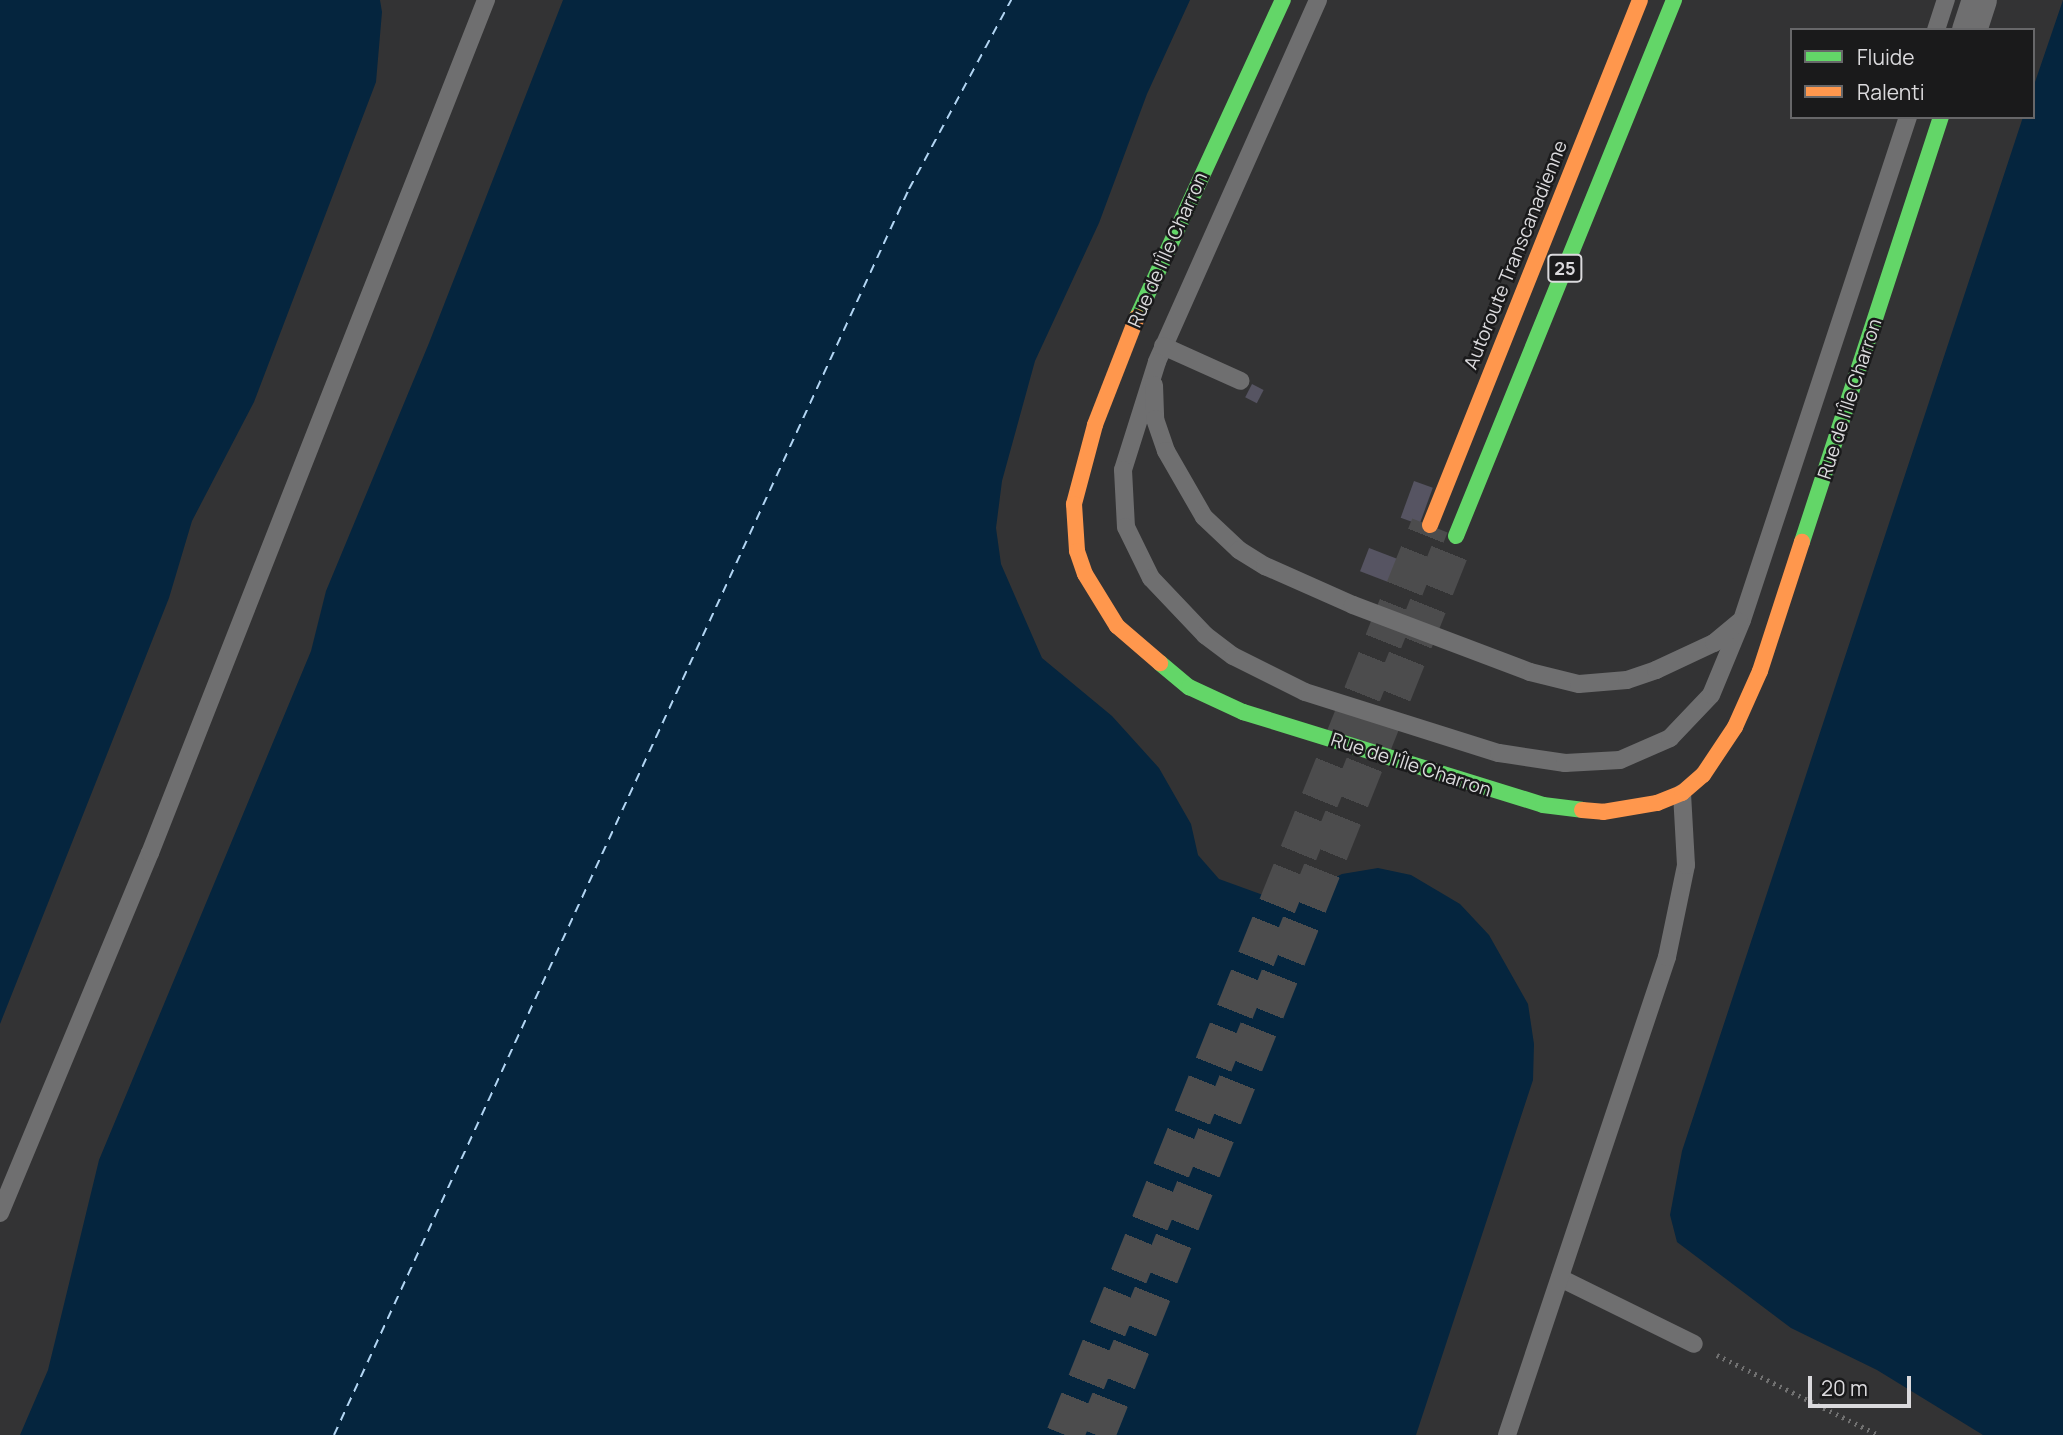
<!DOCTYPE html>
<html>
<head>
<meta charset="utf-8">
<style>
  body { margin:0 }
  #map { position:relative; width:2063px; height:1435px; overflow:hidden; background:#333334; font-family:Manrope,sans-serif }
  div>[style] { position:absolute }
  .water>* { inset:0; background:#05253e }
  .ferry>* { height:2px; margin-top:-1px; transform-origin:0; background:repeating-linear-gradient(90deg,#b2d5f3 0 9px,transparent 0 16px) }
  .building>* { inset:0; background:#565462; transform-origin:0 0 }
  .highway-tunnel>* { height:38px; margin-top:-19px; transform-origin:0; background:repeating-linear-gradient(90deg,#4c4c4d 0 38px,transparent 0 57px) }
  .path>* { height:4.5px; margin-top:-2.25px; transform-origin:0; background:repeating-linear-gradient(90deg,#717171 0 2px,transparent 0 7px) }
  .lane>* { height:18px; margin:-9px; padding:0 9px; transform-origin:9px; border-radius:9px; background:#6f6f70 }
  .street>* { height:35px; margin:-17.5px; padding:0 17.5px; transform-origin:17.5px; border-radius:17.5px; background:#6f6f70 }
  .fast>* { height:16px; margin:-8px; padding:0 8px; transform-origin:8px; border-radius:8px; background:#63d668 }
  .slow>* { height:16px; margin:-8px; padding:0 8px; transform-origin:8px; border-radius:8px; background:#ff974d }
  span { translate:-50% -50%; white-space:nowrap; text-align:center; line-height:1.15; -webkit-text-stroke:5px #1a1a1b; paint-order:stroke }
  .shield-label span { padding:2px 5px; background:#1a1a1b; border:2px solid; border-radius:5px; -webkit-text-stroke-width:0 }
  .shield-label { font-size:18px; color:#dbdadd; font-weight:700 }
  .street-label { font-size:19px; color:#dbdadd }
  .legend { position:absolute; left:1790px; top:28px; width:245px; height:91px; box-sizing:border-box; background:#1a1a1b; border:2px solid #676769; margin:0; padding:9px 12px; list-style:none; font-size:21px; color:#dbdadd }
  .legend li { display:flex; align-items:center; gap:14px; height:35px }
  .legend b { width:35px; border:2px solid #676769 }
  .scale { position:absolute; left:1808px; top:1376px; width:103px; height:32px; box-sizing:border-box; border:4px solid #dbdadd; border-top:0; padding-left:9px; font-size:21px; line-height:24px; white-space:nowrap; color:#dbdadd; -webkit-text-stroke:5px #1a1a1b; paint-order:stroke }
</style>
</head>
<body>
<div id="map">
  <div class="water">
    <div style="clip-path:polygon(0 0,380px 0,382px 12px,376px 82px,254px 402px,192px 521px,169px 598px,0 1024px)"></div>
    <div style="clip-path:polygon(563px 0,1190px 0,1147px 94px,1099px 223px,1035px 361px,1002px 481px,996px 528px,1001px 564px,1042px 658px,1112px 716px,1159px 768px,1191px 824px,1198px 855px,1219px 879px,1277px 900px,1303px 894px,1342px 874px,1378px 868px,1411px 875px,1460px 904px,1489px 935px,1528px 1004px,1534px 1044px,1533px 1080px,1416px 1435px,20px 1435px,48px 1370px,99px 1160px,311px 651px,326px 591px,429px 343px)"></div>
    <div style="clip-path:polygon(2063px 0,2063px 1435px,1983px 1435px,1877px 1370px,1791px 1328px,1677px 1242px,1670px 1215px,1682px 1151px,2023px 117px,2033px 117px,2033px 88px)"></div>
  </div>
  <div class="ferry">
    <div style="left:334px;top:1435px;width:1372px;rotate:-65.23deg"></div>
    <div style="left:909px;top:189px;width:215px;rotate:-61.6deg"></div>
  </div>
  <div class="building">
    <div style="left:1252px;top:384px;width:13px;height:15px;rotate:27deg"></div>
    <div style="left:1414px;top:481px;width:20px;height:39px;rotate:20deg"></div>
    <div style="left:1369px;top:548px;width:30px;height:25px;rotate:21deg"></div>
  </div>
  <div class="highway-tunnel">
    <div style="left:1065px;top:1435px;width:980px;rotate:-68.14deg"></div>
    <div style="left:1096px;top:1435px;width:968px;rotate:-68.18deg"></div>
  </div>
  <div class="path">
    <div style="left:1717px;top:1355px;width:181px;rotate:26.3deg"></div>
  </div>
  <div class="lane">
    <div style="left:1318px;top:0;width:396px;rotate:114deg"></div>
    <div style="left:1157px;top:362px;width:113px;rotate:107.5deg"></div>
    <div style="left:1123px;top:470px;width:57px;rotate:87deg"></div>
    <div style="left:1126px;top:527px;width:57px;rotate:63.9deg"></div>
    <div style="left:1151px;top:578px;width:79px;rotate:46.5deg"></div>
    <div style="left:1205px;top:635px;width:35px;rotate:37deg"></div>
    <div style="left:1233px;top:656px;width:80px;rotate:26.6deg"></div>
    <div style="left:1305px;top:692px;width:203px;rotate:17.5deg"></div>
    <div style="left:1499px;top:753px;width:67px;rotate:8.6deg"></div>
    <div style="left:1565px;top:763px;width:55px;rotate:-3.1deg"></div>
    <div style="left:1620px;top:760px;width:55px;rotate:-23.7deg"></div>
    <div style="left:1670px;top:738px;width:59px;rotate:-46.4deg"></div>
    <div style="left:1711px;top:695px;width:81px;rotate:-67.5deg"></div>
    <div style="left:1742px;top:620px;width:530px;rotate:-71.74deg"></div>
    <div style="left:1936px;top:30px;width:32px;rotate:-72deg"></div>
    <div style="left:1163px;top:346px;width:85px;rotate:24.2deg"></div>
    <div style="left:1154px;top:385px;width:34px;rotate:88deg"></div>
    <div style="left:1155px;top:419px;width:34px;rotate:71deg"></div>
    <div style="left:1166px;top:451px;width:76px;rotate:60.1deg"></div>
    <div style="left:1204px;top:517px;width:48px;rotate:43.3deg"></div>
    <div style="left:1239px;top:550px;width:31px;rotate:32deg"></div>
    <div style="left:1265px;top:566px;width:96px;rotate:23.9deg"></div>
    <div style="left:1353px;top:605px;width:189px;rotate:20.7deg"></div>
    <div style="left:1530px;top:672px;width:50px;rotate:13.8deg"></div>
    <div style="left:1579px;top:684px;width:48px;rotate:-4.8deg"></div>
    <div style="left:1627px;top:680px;width:31px;rotate:-19deg"></div>
    <div style="left:1656px;top:670px;width:64px;rotate:-25deg"></div>
    <div style="left:1714px;top:643px;width:33px;rotate:-40deg"></div>
    <div style="left:0;top:1213px;width:390px;rotate:-67.4deg"></div>
    <div style="left:150px;top:853px;width:917px;rotate:-68.5deg"></div>
    <div style="left:1560px;top:1278px;width:149px;rotate:26.2deg"></div>
    <div style="left:1507px;top:1435px;width:504px;rotate:-71.49deg"></div>
    <div style="left:1667px;top:957px;width:94px;rotate:-78.3deg"></div>
    <div style="left:1686px;top:865px;width:72px;rotate:-93.2deg"></div>
  </div>
  <div class="street">
    <div style="left:1969px;top:30px;width:32px;rotate:-72deg"></div>
  </div>
  <div class="fast">
    <div style="left:1137px;top:317px;width:349px;rotate:-65.3deg"></div>
    <div style="left:1456px;top:536px;width:579px;rotate:-67.87deg"></div>
    <div style="left:1802px;top:542px;width:447px;rotate:-71.9deg"></div>
    <div style="left:1160px;top:663px;width:38px;rotate:40deg"></div>
    <div style="left:1189px;top:687px;width:60px;rotate:24.8deg"></div>
    <div style="left:1243px;top:712px;width:314px;rotate:17.2deg"></div>
    <div style="left:1543px;top:805px;width:39px;rotate:7deg"></div>
  </div>
  <div class="slow">
    <div style="left:1137px;top:317px;width:116px;rotate:111.3deg"></div>
    <div style="left:1095px;top:425px;width:82px;rotate:104.9deg"></div>
    <div style="left:1074px;top:504px;width:47px;rotate:86.3deg"></div>
    <div style="left:1077px;top:551px;width:24px;rotate:71deg"></div>
    <div style="left:1085px;top:574px;width:61px;rotate:58.4deg"></div>
    <div style="left:1117px;top:626px;width:57px;rotate:40.7deg"></div>
    <div style="left:1430px;top:525px;width:565px;rotate:-68.2deg"></div>
    <div style="left:1582px;top:810px;width:21px;rotate:5deg"></div>
    <div style="left:1603px;top:812px;width:55px;rotate:-9.5deg"></div>
    <div style="left:1657px;top:803px;width:27px;rotate:-22deg"></div>
    <div style="left:1682px;top:793px;width:28px;rotate:-41deg"></div>
    <div style="left:1703px;top:775px;width:58px;rotate:-56.3deg"></div>
    <div style="left:1735px;top:727px;width:61px;rotate:-65.9deg"></div>
    <div style="left:1760px;top:671px;width:136px;rotate:-72deg"></div>
  </div>
  <div class="shield-label">
    <span style="left:1565px;top:268px">25</span>
  </div>
  <div class="street-label">
    <span style="left:1168px;top:250px;rotate:-66deg">Rue de l'Île Charron</span>
    <span style="left:1516px;top:255px;rotate:-68deg">Autoroute Transcanadienne</span>
    <span style="left:1850px;top:399px;rotate:-72deg">Rue de l'Île Charron</span>
    <span style="left:1411px;top:765px;rotate:18deg">Rue de l'Île Charron</span>
  </div>
  <ul class="legend">
  <li><b style="height:9px;background:#63d668"></b>Fluide</li>
  <li><b style="height:9px;background:#ff974d"></b>Ralenti</li>
  </ul>
  <div class="scale">20 m</div>
</div>
</body>
</html>
